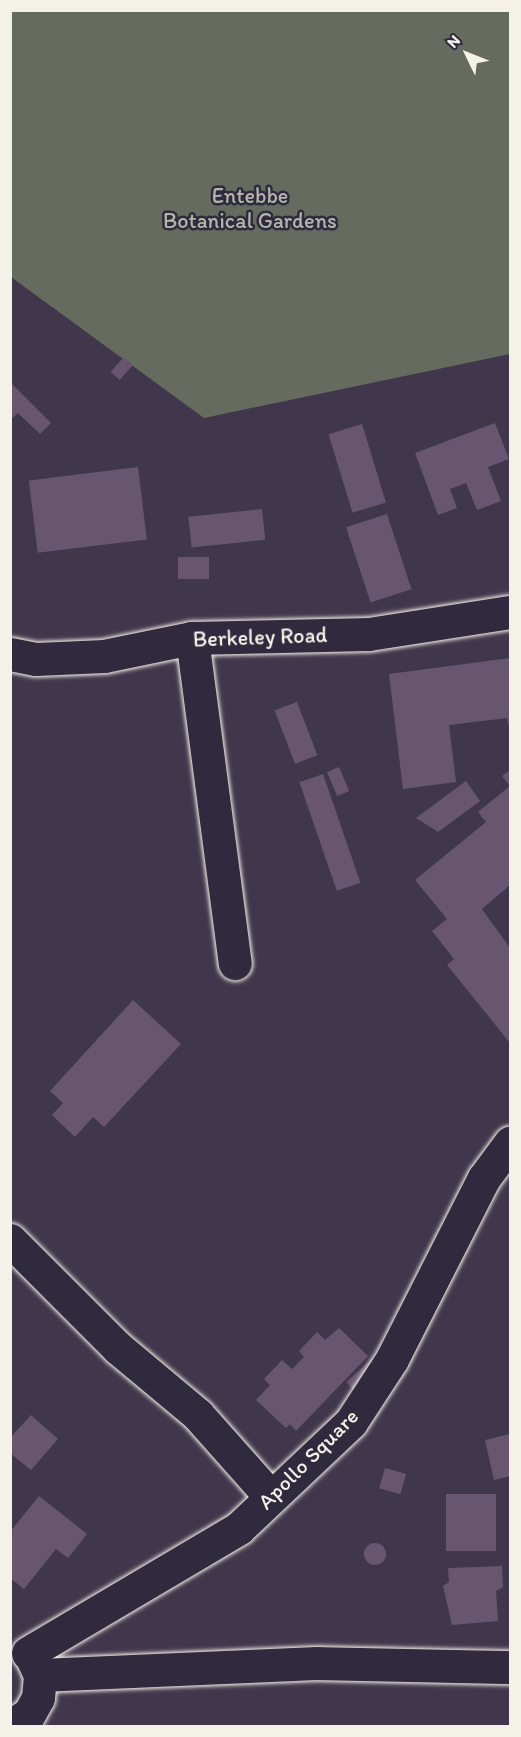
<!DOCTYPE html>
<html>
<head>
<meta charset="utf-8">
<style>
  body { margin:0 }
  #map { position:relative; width:521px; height:1737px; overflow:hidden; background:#40374c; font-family:Itim,sans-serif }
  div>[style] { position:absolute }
  .green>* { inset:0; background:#656c5f }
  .building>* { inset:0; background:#685670; transform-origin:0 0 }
  .round { border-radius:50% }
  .roads { filter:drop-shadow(0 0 2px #f4f1e8) drop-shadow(0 0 2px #f4f1e8) }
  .street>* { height:33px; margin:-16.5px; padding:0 16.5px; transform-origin:16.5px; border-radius:16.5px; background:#2f2a3d }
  span { translate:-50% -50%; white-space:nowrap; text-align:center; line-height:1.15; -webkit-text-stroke:5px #2f2a3d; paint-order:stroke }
  .park-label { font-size:22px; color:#b4b5aa }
  .street-label { font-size:22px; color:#f4f1e8 }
  .frame { position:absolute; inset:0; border:12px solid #f4f1e8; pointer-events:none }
  .north { position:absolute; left:437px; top:24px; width:60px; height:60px; -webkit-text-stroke:4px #2f2a3d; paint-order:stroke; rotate:313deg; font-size:16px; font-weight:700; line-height:24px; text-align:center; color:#f4f1e8 }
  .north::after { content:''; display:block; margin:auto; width:21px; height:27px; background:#f4f1e8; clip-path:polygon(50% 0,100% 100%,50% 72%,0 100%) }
</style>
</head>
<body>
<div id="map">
  <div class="green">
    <div style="clip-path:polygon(11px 11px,510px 11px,510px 354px,204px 418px,11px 277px)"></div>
  </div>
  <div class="building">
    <div style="left:124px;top:357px;width:12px;height:20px;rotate:42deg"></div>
    <div style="clip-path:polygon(10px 382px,51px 423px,40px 434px,18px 413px,10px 420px)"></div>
    <div style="clip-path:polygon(495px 423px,509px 459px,488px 467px,501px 501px,477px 510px,466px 483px,450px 489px,457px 508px,438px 515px,415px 453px)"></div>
    <div style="left:362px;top:424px;width:82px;height:35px;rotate:73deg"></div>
    <div style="left:138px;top:467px;width:73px;height:110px;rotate:83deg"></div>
    <div style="left:262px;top:509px;width:31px;height:74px;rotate:84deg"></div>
    <div style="left:387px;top:514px;width:79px;height:43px;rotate:72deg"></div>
    <div style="left:209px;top:557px;width:22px;height:31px;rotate:90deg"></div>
    <div style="clip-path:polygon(510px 658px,510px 732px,507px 718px,449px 725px,456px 782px,403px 789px,389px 674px)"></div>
    <div style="left:297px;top:702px;width:57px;height:24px;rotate:69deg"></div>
    <div style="left:339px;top:767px;width:26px;height:13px;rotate:67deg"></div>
    <div style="clip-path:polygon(510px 770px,510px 885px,482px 909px,510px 948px,510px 1043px,447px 965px,454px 959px,432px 931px,447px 919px,415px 880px,486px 822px,478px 812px,510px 786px,502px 776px)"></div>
    <div style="left:323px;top:774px;width:115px;height:25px;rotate:71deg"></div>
    <div style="clip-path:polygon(466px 781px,480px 801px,438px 832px,416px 818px)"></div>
    <div style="clip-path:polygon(133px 1000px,181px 1044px,104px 1127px,93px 1117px,75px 1137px,52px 1115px,63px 1103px,50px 1091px)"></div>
    <div style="clip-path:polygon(339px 1328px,368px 1356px,296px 1431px,290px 1424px,286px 1428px,256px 1400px,270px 1385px,264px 1379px,282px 1360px,292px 1369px,304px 1357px,299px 1351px,317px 1332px,325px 1340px)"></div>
    <div style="left:373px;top:1358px;width:15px;height:36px;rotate:48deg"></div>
    <div style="clip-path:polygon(31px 1415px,58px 1439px,31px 1470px,10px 1453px,10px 1438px)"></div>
    <div style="clip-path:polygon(510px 1434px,510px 1476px,494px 1480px,485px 1440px)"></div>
    <div style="left:385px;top:1468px;width:22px;height:21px;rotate:16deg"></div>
    <div style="left:496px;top:1494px;width:57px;height:50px;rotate:90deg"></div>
    <div style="clip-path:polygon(39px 1496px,87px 1534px,68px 1558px,56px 1549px,24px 1589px,10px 1578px,10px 1532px)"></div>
    <div class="round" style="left:364px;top:1543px;width:22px;height:22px"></div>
    <div style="clip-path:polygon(502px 1566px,503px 1587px,496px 1591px,498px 1621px,452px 1625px,443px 1586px,449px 1582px,448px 1568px)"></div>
  </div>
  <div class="roads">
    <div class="street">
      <div style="left:192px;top:638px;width:328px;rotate:82.5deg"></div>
      <div style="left:10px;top:654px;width:26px;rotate:11deg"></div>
      <div style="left:36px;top:659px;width:68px;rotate:-2.5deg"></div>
      <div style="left:104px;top:656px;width:90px;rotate:-11.6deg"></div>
      <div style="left:192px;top:638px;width:177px;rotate:-1.3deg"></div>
      <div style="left:369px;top:634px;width:143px;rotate:-8.9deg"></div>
      <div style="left:10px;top:1240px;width:153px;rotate:45deg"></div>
      <div style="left:118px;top:1348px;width:104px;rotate:39.9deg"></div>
      <div style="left:198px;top:1415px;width:108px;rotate:48.4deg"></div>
      <div style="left:28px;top:1653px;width:245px;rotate:-30.6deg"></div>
      <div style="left:239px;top:1528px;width:154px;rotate:-43.4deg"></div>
      <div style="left:351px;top:1422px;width:75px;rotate:-56.9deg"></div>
      <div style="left:392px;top:1359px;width:203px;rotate:-63.1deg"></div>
      <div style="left:484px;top:1178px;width:44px;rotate:-53.4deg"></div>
      <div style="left:40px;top:1675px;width:277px;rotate:-2.5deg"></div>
      <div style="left:317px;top:1663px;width:193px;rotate:1.2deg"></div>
      <div style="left:10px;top:1726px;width:22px;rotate:-32deg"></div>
      <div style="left:29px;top:1714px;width:18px;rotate:-61deg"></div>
      <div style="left:38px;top:1698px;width:23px;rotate:-85deg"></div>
      <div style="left:40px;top:1675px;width:21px;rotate:-115deg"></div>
    </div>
  </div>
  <div class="park-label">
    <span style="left:250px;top:208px">Entebbe<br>Botanical Gardens</span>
  </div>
  <div class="street-label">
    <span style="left:260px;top:637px;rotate:-2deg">Berkeley Road</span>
    <span style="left:308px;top:1459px;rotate:-45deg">Apollo Square</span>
  </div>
  <div class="frame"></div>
  <div class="north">N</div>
</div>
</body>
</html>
